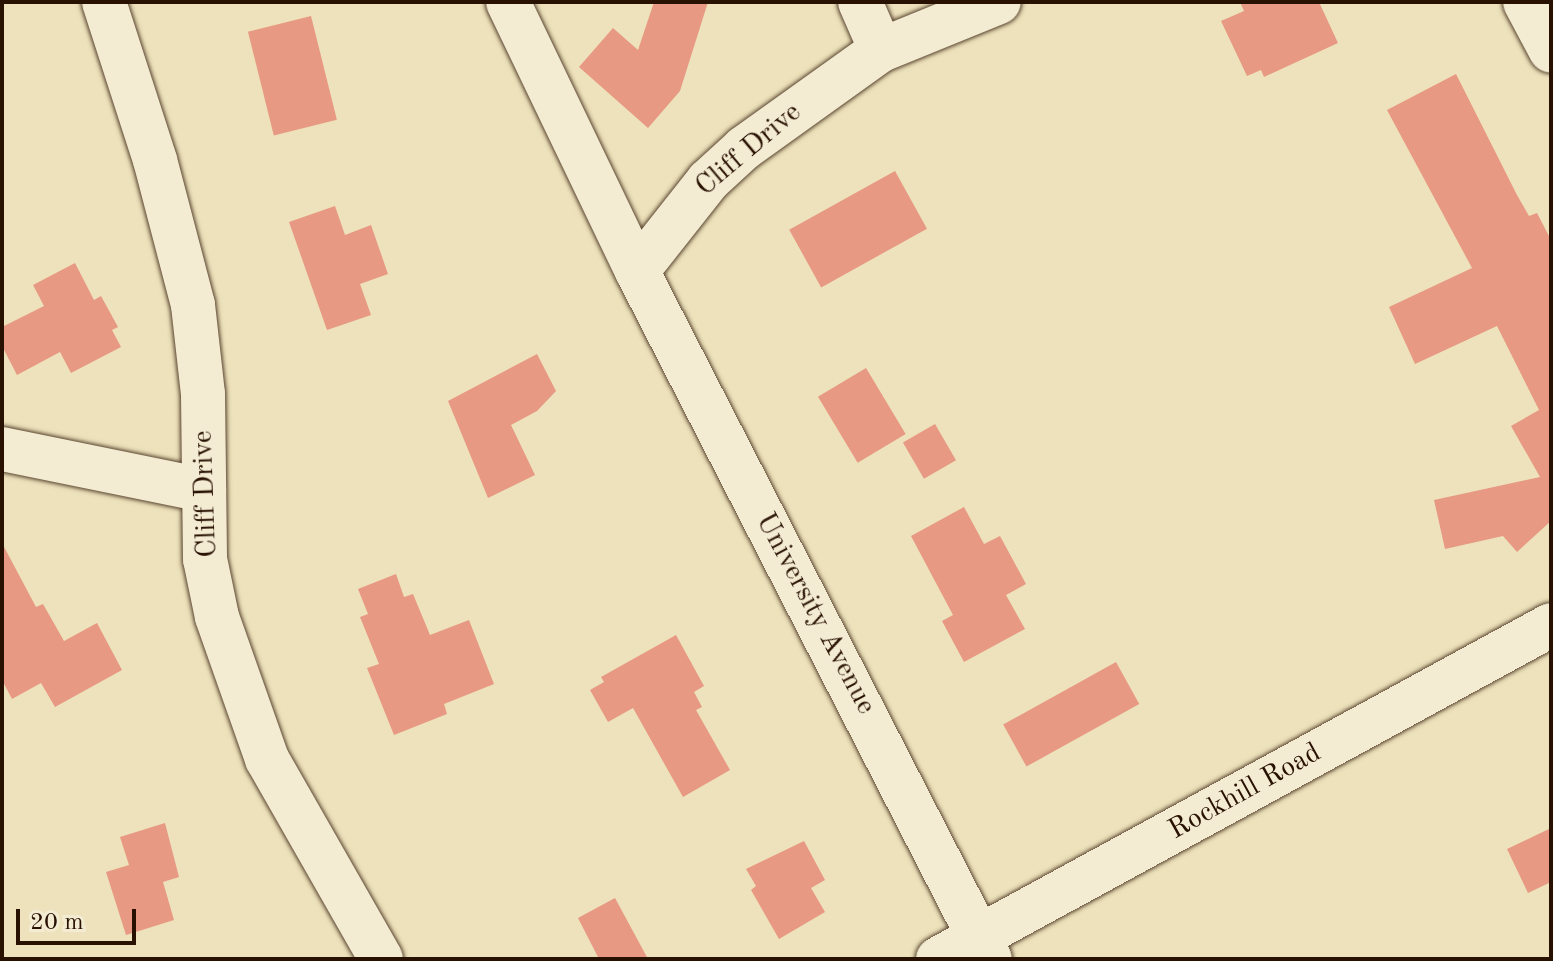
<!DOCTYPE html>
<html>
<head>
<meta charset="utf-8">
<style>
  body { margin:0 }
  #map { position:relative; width:1553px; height:961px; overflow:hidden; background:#ede2bb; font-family:"Old Standard TT",serif }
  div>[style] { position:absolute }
  .building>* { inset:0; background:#e79983; transform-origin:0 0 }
  .roads { filter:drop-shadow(0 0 2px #5a4530) drop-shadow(0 0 2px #5a4530) }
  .minor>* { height:44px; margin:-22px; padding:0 22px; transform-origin:22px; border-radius:22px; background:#f3ecd3 }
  span { translate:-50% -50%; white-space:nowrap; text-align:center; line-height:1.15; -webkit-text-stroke:7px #f3ecd3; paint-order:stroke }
  .street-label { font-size:28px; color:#291102 }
  .frame { position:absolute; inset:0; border:4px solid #291102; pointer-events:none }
  .scale { position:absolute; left:16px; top:909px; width:120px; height:36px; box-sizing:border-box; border:4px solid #291102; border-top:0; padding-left:10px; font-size:24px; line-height:28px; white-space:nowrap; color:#291102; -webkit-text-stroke:6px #f3ecd3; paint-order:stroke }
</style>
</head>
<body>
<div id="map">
  <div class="building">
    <div style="clip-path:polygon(654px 2px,708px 2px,680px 91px,648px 128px,579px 67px,613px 28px,638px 50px)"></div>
    <div style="clip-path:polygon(1240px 2px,1319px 2px,1338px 43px,1264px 77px,1261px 70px,1247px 76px,1221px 21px,1244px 11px)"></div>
    <div style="left:311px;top:16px;width:107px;height:65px;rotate:76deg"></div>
    <div style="clip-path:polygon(1456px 74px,1517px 195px,1529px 216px,1537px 213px,1551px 240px,1551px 521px,1517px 552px,1503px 536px,1445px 549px,1434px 500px,1540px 477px,1511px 426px,1539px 410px,1497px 326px,1415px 364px,1389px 307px,1472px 268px,1387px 110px)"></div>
    <div style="left:895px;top:171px;width:66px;height:121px;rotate:61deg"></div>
    <div style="clip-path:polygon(335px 206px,345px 235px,371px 225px,388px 274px,360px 284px,371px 315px,327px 330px,289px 222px)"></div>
    <div style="clip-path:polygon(75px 263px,94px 300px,101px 296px,118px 327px,112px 330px,121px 347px,71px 373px,60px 352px,17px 375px,2px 346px,2px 327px,44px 306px,33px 285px)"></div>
    <div style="clip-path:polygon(537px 354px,556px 391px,537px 411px,511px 425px,535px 475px,488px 498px,448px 401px)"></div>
    <div style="left:866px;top:368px;width:77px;height:56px;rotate:59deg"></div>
    <div style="left:935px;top:424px;width:42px;height:37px;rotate:60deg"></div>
    <div style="clip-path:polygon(964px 507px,984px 544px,1000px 536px,1026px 584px,1006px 595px,1025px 629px,964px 662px,942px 621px,953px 615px,911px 536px)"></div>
    <div style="clip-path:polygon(2px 543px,36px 607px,43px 604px,64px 641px,97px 623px,122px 670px,55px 707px,41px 683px,12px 699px,2px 680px)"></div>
    <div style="clip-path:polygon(396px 574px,404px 597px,413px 594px,430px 635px,469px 620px,494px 684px,444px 704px,447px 714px,394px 735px,367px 668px,379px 664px,360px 617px,368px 614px,358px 589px)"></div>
    <div style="clip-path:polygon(676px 635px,704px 686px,694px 692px,702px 707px,696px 710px,730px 770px,683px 797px,633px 708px,608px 722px,590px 690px,604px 682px,601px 677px)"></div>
    <div style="left:1116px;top:662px;width:48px;height:129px;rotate:61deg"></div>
    <div style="clip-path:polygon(165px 823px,179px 877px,163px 882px,174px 920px,126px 935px,106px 872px,129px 865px,120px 837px)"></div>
    <div style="clip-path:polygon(1551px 828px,1551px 882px,1528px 893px,1507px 849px)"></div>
    <div style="clip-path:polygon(804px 841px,825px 880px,811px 888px,825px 912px,779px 939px,751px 890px,756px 886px,746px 869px)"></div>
    <div style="clip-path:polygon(615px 898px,648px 959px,599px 959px,578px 918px)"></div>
  </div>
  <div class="roads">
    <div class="minor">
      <div style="left:104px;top:2px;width:166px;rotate:72.1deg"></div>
      <div style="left:155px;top:160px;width:150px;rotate:75.3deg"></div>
      <div style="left:193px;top:305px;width:90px;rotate:83.6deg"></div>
      <div style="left:203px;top:394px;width:165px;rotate:89.3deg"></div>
      <div style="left:205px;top:559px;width:59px;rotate:78.3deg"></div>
      <div style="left:217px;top:617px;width:151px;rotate:70.6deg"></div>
      <div style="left:267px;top:759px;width:230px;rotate:60.3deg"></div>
      <div style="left:508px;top:2px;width:298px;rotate:64.4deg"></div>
      <div style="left:637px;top:271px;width:773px;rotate:62.84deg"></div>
      <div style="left:1525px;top:2px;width:55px;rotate:62deg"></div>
      <div style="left:881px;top:50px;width:127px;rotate:-22.1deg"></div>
      <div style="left:637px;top:271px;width:115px;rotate:-51.7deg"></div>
      <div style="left:708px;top:181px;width:49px;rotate:-42.5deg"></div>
      <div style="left:744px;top:148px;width:168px;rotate:-35.6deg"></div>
      <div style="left:881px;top:50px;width:52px;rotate:-113.6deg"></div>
      <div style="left:2px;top:449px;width:206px;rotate:11.5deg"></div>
      <div style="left:938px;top:959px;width:698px;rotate:-28.58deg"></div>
    </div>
  </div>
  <div class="street-label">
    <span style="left:749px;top:150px;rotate:-40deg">Cliff Drive</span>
    <span style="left:206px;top:494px;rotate:-92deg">Cliff Drive</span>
    <span style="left:815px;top:614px;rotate:62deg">University Avenue</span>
    <span style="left:1245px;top:792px;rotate:-29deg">Rockhill Road</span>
  </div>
  <div class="frame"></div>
  <div class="scale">20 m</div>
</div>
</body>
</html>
